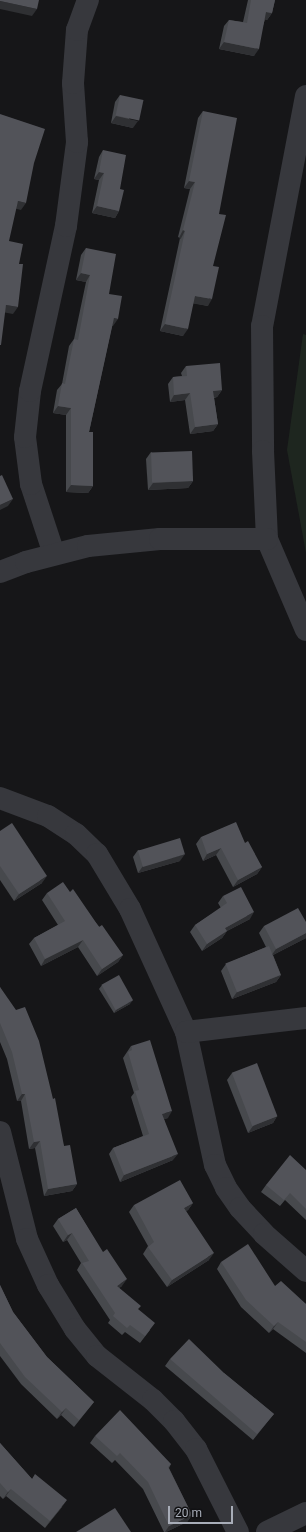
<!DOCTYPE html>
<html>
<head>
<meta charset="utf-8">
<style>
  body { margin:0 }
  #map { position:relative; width:306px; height:1532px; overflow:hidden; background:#161618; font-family:Roboto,sans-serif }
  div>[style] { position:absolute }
  .green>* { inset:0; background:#1e261f }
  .minor>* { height:22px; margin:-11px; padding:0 11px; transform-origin:11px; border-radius:11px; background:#37383d }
  .wall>* { inset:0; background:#47494d }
  .shaded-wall>* { inset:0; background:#2f3033; transform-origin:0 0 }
  .building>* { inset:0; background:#525359; transform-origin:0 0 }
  span { translate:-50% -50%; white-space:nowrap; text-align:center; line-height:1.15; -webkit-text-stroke:3px #111113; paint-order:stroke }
  .scale { position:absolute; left:168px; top:1506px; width:65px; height:18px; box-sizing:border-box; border:2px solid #a8adb8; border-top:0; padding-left:5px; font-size:12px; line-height:14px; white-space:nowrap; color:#a8adb8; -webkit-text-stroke:3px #111113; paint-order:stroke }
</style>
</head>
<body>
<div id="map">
  <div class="green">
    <div style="clip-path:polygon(303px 334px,306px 335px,306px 553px,287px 450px)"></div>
  </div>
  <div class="minor">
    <div style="left:306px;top:96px;width:234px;rotate:100.8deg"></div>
    <div style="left:262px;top:326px;width:125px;rotate:89.5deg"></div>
    <div style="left:263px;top:451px;width:88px;rotate:87.4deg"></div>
    <div style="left:267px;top:539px;width:99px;rotate:66.8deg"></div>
    <div style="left:54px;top:554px;width:74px;rotate:-108.2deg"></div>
    <div style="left:31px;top:484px;width:47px;rotate:-97.3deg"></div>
    <div style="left:25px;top:437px;width:46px;rotate:-83.8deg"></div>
    <div style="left:30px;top:391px;width:169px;rotate:-77.7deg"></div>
    <div style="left:66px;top:226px;width:85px;rotate:-82.5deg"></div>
    <div style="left:77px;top:142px;width:59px;rotate:-93.9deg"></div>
    <div style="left:73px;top:83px;width:53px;rotate:-85.7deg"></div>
    <div style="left:77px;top:30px;width:32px;rotate:-70deg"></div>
    <div style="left:0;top:572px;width:28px;rotate:-21deg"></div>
    <div style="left:26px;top:562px;width:64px;rotate:-14.5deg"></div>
    <div style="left:88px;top:546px;width:72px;rotate:-5.6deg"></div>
    <div style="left:160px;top:539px;width:107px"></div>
    <div style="left:0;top:798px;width:51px;rotate:20.6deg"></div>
    <div style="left:48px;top:816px;width:33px;rotate:33deg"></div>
    <div style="left:76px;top:834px;width:29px;rotate:44deg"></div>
    <div style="left:97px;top:854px;width:64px;rotate:59deg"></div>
    <div style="left:130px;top:909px;width:135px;rotate:65.5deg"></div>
    <div style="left:186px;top:1032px;width:136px;rotate:77.7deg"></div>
    <div style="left:215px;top:1165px;width:25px;rotate:64deg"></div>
    <div style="left:226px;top:1188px;width:24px;rotate:55deg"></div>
    <div style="left:240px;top:1208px;width:35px;rotate:47deg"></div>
    <div style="left:264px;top:1234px;width:56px;rotate:41.4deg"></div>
    <div style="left:186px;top:1032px;width:121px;rotate:-6.7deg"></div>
    <div style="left:0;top:1132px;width:110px;rotate:75.8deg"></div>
    <div style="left:27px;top:1239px;width:51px;rotate:65.5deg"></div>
    <div style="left:48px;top:1285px;width:52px;rotate:58.5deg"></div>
    <div style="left:75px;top:1329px;width:35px;rotate:51deg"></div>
    <div style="left:97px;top:1356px;width:71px;rotate:38.2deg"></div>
    <div style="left:153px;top:1400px;width:30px;rotate:45deg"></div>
    <div style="left:174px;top:1421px;width:36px;rotate:52deg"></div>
    <div style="left:196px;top:1449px;width:93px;rotate:63.2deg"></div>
    <div style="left:267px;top:1532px;width:43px;rotate:-26deg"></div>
  </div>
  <div class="wall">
    <div style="clip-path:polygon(248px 0,275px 0,272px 13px,267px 20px,265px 19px,254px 56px,219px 49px,224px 26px,229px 20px,243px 22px)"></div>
    <div style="clip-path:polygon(120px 95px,133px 128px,111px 123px,115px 102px)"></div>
    <div style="clip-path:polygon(203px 111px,219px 214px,208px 306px,193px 303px,183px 336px,160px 331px,180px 238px,178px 237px,190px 189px,184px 188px,198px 118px)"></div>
    <div style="clip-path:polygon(103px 150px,119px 211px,115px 218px,92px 213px,99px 180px,94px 179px,99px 157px)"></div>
    <div style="clip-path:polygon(86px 248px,109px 294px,113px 326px,112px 326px,89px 432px,93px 486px,88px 493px,66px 492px,66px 415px,53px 413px,57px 390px,62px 384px,69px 346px,74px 339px,86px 282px,76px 280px,81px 255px)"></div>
    <div style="clip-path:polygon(186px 366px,222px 390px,217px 397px,214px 398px,218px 424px,213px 431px,190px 434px,185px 400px,170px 402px,168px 384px,173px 377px,182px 376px,181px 373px)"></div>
    <div style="clip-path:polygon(151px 452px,193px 481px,188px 488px,148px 490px,146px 459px)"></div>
    <div style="clip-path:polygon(0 831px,42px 883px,14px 901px,0 880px)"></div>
    <div style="clip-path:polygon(201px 837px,245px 843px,262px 867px,257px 874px,233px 887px,216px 855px,203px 861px,196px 844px)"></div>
    <div style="clip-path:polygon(138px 850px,180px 861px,138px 873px,133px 857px)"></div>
    <div style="clip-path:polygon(70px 892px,123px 955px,118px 962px,97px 976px,78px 947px,41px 966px,29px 944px,34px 938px,58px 925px,42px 900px,47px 893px)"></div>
    <div style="clip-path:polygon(223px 896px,250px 919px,227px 931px,222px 938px,202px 951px,190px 932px,195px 925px,221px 908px,218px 903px)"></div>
    <div style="clip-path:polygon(306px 922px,306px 938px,273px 955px,281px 975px,276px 982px,232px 999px,221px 971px,226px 964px,266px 947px,259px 933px,264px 926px)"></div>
    <div style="clip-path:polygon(102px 985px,130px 1004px,114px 1013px,99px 989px)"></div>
    <div style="clip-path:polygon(0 987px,64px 1146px,77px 1184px,72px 1191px,44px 1196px,35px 1148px,29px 1149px,21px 1101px,17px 1101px,7px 1059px,0 1042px)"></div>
    <div style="clip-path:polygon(131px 1046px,168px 1118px,164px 1119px,173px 1160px,120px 1182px,109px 1154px,113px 1148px,143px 1136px,131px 1097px,134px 1093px,123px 1058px)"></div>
    <div style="clip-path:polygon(232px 1073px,277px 1116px,273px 1123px,248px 1133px,227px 1080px)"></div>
    <div style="clip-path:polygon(306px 1170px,306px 1220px,285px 1200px,280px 1206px,261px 1192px,266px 1185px)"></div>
    <div style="clip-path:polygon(193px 1203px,188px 1210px,186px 1211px,209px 1260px,167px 1287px,143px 1254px,148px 1246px,129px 1212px,134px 1205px)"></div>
    <div style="clip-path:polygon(76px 1208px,122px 1286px,119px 1288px,138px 1310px,150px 1330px,140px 1343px,125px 1332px,122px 1335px,108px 1323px,110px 1320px,77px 1270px,81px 1263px,67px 1240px,63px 1242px,53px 1226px,58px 1219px)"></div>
    <div style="clip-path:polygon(221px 1262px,275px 1286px,306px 1304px,306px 1353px,273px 1329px,269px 1333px,241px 1307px,217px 1269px)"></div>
    <div style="clip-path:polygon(0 1285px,13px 1312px,47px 1357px,94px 1402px,74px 1427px,61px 1415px,57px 1419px,21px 1384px,0 1356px)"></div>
    <div style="clip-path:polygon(170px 1359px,224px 1373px,274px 1414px,269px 1420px,253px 1440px,165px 1366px)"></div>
    <div style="clip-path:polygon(95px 1436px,171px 1464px,169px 1468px,192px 1515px,187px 1522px,166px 1532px,164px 1532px,143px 1489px,115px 1460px,112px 1463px,90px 1443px)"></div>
    <div style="clip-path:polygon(0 1443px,32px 1479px,62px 1507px,45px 1528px,6px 1496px,3px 1499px,0 1496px)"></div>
  </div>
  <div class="shaded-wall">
    <div style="clip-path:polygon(0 1px,37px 9px,32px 16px,0 9px)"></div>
    <div style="clip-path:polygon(266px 12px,272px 13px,267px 20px,261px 19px)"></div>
    <div style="clip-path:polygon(224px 42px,259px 49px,254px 56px,219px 49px)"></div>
    <div style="clip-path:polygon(116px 116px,138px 121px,133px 128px,111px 123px)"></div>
    <div style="clip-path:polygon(99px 172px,104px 173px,99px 180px,94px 179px)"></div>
    <div style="clip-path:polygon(189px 181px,195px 182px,190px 189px,184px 188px)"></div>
    <div style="clip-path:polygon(18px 201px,26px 203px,21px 210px,13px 208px)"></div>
    <div style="clip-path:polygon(97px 206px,119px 211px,115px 218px,92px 213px)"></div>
    <div style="left:183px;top:230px;width:2px;height:9px;rotate:27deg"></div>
    <div style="clip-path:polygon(81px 273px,90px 275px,86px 282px,76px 280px)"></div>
    <div style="clip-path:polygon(195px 296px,212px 299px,208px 306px,190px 303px)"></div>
    <div style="clip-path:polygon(6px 305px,18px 307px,13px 314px,2px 312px)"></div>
    <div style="clip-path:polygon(114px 318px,118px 319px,113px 326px,109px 325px)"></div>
    <div style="clip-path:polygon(165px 324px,188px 329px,183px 336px,160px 331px)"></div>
    <div style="clip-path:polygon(222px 390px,217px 397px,208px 398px,213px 391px)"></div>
    <div style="clip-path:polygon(190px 393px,185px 400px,170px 402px,174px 395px)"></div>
    <div style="clip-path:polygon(58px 406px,71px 408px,66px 415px,53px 413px)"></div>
    <div style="clip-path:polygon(218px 424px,213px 431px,190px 434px,195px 427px)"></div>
    <div style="clip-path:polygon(193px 481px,188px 488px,148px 490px,153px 483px)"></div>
    <div style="clip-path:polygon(71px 485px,93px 486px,88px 493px,66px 492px)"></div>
    <div style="clip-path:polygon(13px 499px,8px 506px,0 510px,0 505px)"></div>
    <div style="clip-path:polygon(221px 848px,216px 855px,203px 861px,207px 854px)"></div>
    <div style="clip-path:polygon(185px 854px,180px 861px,138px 873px,143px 866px)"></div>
    <div style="clip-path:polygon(262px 867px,257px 874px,233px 887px,238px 880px)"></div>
    <div style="clip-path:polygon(47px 876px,42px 883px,14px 901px,19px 894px)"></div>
    <div style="clip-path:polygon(254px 912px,250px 919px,227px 931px,222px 938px,202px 951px,207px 944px,225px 928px)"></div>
    <div style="clip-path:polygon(306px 933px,306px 938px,271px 956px,276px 949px)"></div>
    <div style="clip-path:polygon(83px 940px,78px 947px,41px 966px,45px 959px)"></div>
    <div style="clip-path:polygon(123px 955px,118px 962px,97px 976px,102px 969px)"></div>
    <div style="clip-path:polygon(281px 975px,276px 982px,232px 999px,237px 992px)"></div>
    <div style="clip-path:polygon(133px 1000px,130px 1004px,114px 1013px,116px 1010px)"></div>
    <div style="clip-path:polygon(22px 1094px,25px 1094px,21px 1101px,17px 1101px)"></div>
    <div style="clip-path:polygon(172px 1111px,168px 1118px,158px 1121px,162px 1114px)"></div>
    <div style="clip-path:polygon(277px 1116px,273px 1123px,248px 1133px,253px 1126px)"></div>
    <div style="clip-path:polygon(40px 1141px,35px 1148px,29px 1149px,34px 1142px)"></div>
    <div style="clip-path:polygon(178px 1154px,173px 1160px,120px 1182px,124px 1175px)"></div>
    <div style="clip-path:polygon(77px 1184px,72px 1191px,44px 1196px,48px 1189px)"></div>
    <div style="clip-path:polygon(193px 1203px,188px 1210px,180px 1215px,184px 1208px)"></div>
    <div style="clip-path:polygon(72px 1233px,67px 1240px,63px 1242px,68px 1235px)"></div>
    <div style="clip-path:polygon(214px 1253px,209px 1260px,167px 1287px,172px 1280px)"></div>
    <div style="clip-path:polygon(127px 1279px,122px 1286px,112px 1293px,117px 1286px)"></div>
    <div style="clip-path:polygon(278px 1322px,273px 1329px,269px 1333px,274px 1326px)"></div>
    <div style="clip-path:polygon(66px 1408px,61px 1415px,57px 1419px,62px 1412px)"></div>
    <div style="clip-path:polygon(11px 1489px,6px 1496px,3px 1499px,8px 1492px)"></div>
    <div style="clip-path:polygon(67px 1500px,62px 1507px,45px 1528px,50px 1521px)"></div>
    <div style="clip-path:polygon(192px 1515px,187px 1522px,166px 1532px,165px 1532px,169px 1526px)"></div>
  </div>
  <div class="building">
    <div style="clip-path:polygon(0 0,39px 0,37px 9px,0 1px)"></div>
    <div style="clip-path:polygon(251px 0,275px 0,272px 13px,266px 12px,259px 49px,224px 42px,229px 20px,247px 23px)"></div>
    <div style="left:120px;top:95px;width:24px;height:21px;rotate:12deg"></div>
    <div style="clip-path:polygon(203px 111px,237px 118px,219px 214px,226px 215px,213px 266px,219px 267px,212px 299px,195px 296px,188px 329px,165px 324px,185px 231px,183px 230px,195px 182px,189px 181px)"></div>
    <div style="clip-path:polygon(0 114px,45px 129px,34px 163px,26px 203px,18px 201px,9px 241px,23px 244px,19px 264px,23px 264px,18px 307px,6px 305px,1px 345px,0 345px)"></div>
    <div style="clip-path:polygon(103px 150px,126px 155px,120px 189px,124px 190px,119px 211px,97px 206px,104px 173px,99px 172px)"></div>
    <div style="clip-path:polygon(86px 248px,116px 254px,109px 294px,122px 296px,118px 319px,114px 318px,89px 432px,93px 432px,93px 486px,71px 485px,71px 408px,58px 406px,62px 383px,65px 384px,74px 339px,78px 340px,90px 275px,81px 273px)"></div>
    <div style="clip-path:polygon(220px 363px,222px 390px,213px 391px,218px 424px,195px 427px,190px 393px,174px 395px,173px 377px,187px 376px,186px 366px)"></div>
    <div style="left:192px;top:451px;width:30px;height:41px;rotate:88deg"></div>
    <div style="clip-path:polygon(2px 475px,13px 499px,0 505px,0 476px)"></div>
    <div style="clip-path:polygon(236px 822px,245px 843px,248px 841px,262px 867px,238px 880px,221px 848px,207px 854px,201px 837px)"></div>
    <div style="clip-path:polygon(12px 823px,47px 876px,19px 894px,0 866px,0 831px)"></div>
    <div style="left:180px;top:838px;width:17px;height:44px;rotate:73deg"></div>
    <div style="clip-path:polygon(63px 882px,70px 892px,73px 889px,99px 927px,102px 925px,123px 955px,102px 969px,83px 940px,45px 959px,34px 938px,65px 921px,47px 893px)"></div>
    <div style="clip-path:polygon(241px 887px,254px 912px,225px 928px,227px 931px,207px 944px,195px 925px,227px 903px,223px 896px)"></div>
    <div style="clip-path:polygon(298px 908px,306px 922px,306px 933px,276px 949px,264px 926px)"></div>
    <div style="left:269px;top:946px;width:31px;height:47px;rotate:68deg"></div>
    <div style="left:119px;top:975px;width:29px;height:20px;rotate:61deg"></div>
    <div style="clip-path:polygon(0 987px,16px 1010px,25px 1007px,39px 1041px,53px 1099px,55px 1098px,64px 1146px,70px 1145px,77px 1184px,48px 1189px,40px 1141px,34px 1142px,25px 1094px,22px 1094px,12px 1052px,0 1023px)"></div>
    <div style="clip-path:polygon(150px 1040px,172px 1111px,162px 1114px,178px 1154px,124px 1175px,113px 1148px,149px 1134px,135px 1091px,139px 1090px,128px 1052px,132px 1050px,131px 1046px)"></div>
    <div style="left:257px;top:1063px;width:57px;height:27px;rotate:69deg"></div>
    <div style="clip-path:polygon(290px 1155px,306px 1170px,306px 1209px,290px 1193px,284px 1200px,266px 1185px)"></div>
    <div style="clip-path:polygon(180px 1180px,193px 1203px,184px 1208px,214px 1253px,172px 1280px,148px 1247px,154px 1242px,134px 1205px)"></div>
    <div style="clip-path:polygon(76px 1208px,103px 1252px,107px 1249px,127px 1279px,117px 1286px,141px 1306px,138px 1309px,155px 1323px,145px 1336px,130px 1325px,127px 1328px,113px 1316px,115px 1313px,82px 1263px,89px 1261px,72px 1233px,68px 1235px,58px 1219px)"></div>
    <div style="clip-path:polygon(248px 1244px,275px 1286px,281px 1281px,306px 1304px,306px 1342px,278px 1322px,274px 1326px,246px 1300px,221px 1262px)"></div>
    <div style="clip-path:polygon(0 1285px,13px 1312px,47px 1357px,94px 1402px,79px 1420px,66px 1408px,62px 1412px,25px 1377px,0 1343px)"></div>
    <div style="clip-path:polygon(189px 1339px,224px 1373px,274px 1414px,257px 1434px,170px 1359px)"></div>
    <div style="clip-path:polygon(120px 1410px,171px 1464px,168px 1467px,192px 1515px,169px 1526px,148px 1482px,120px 1453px,117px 1456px,95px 1436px)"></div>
    <div style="clip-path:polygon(0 1443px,32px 1479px,35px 1474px,67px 1500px,50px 1521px,11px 1489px,8px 1492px,0 1483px)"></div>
    <div style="clip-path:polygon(115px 1508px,131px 1532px,76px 1532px)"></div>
  </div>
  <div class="scale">20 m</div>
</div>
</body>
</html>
